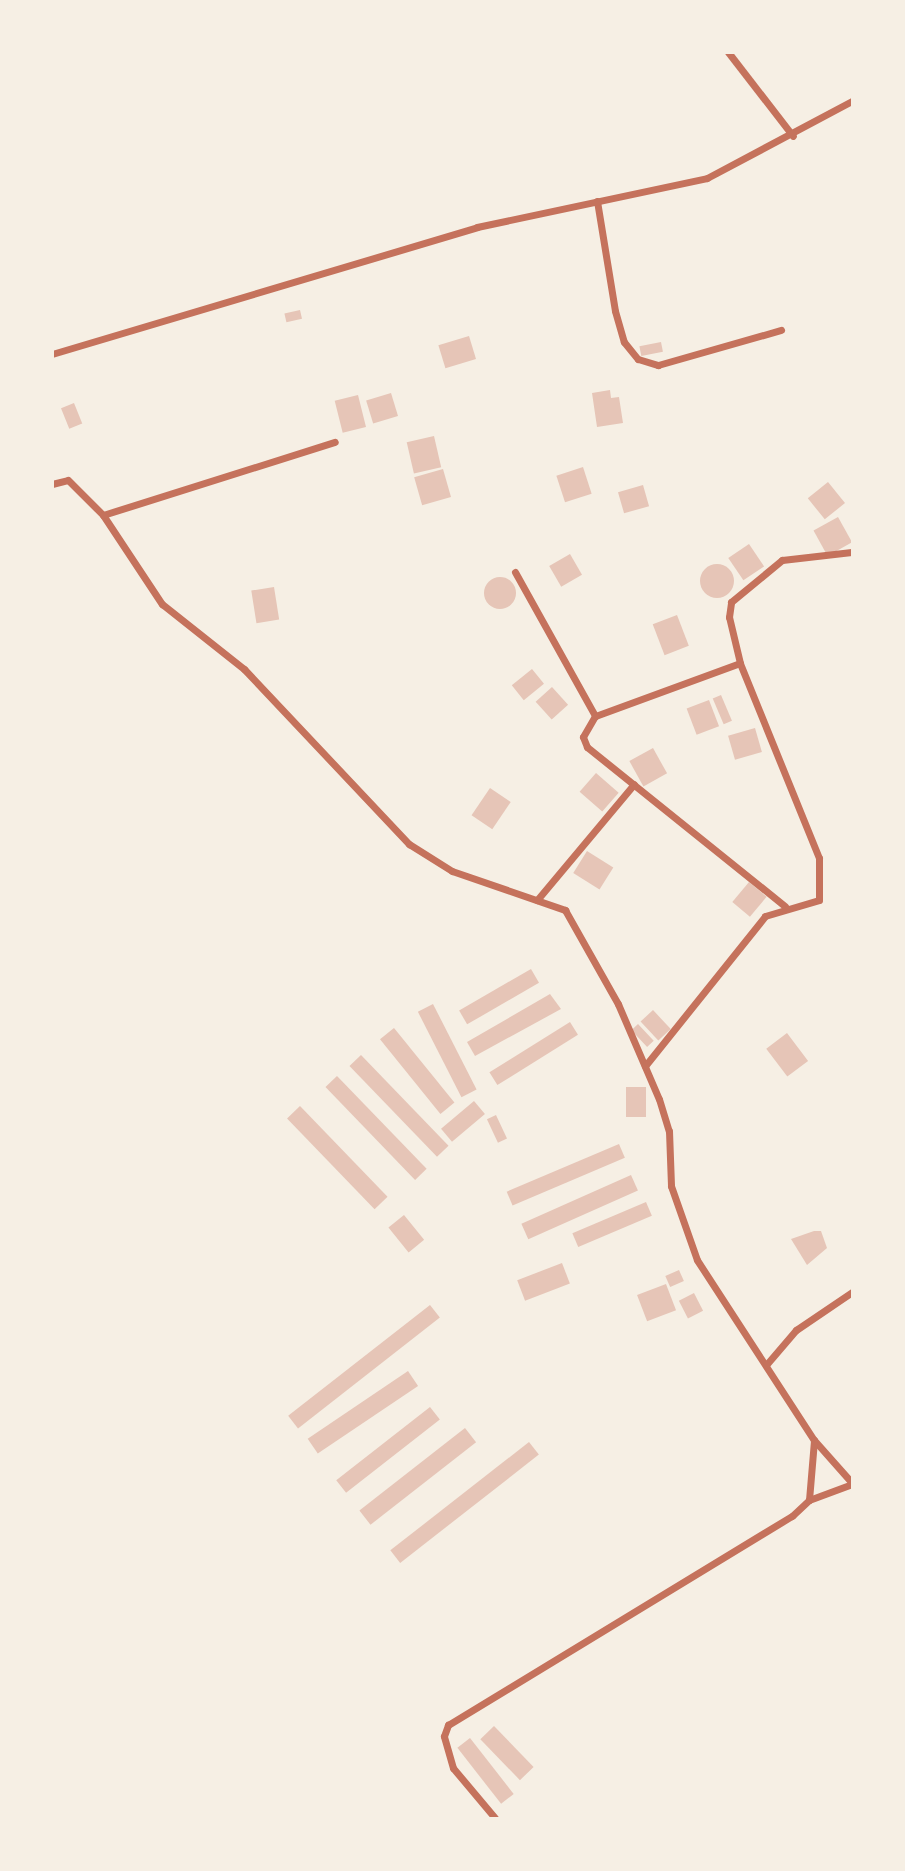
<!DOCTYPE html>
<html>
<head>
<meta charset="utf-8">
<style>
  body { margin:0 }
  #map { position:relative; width:905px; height:1871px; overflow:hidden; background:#f6efe4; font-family:"Roboto Condensed",sans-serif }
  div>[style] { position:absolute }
  .building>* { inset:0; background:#e6c5b7; transform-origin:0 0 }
  .round { border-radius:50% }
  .minor>* { height:7px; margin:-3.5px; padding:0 3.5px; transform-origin:3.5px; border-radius:3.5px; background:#c5725c }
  span { translate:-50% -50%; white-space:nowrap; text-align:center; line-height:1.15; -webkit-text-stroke:6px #f6efe4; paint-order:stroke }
  .frame { position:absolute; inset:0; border:54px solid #f6efe4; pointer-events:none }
</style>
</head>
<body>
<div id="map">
  <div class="building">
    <div style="left:300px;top:310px;width:9px;height:16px;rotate:77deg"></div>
    <div style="left:469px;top:336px;width:24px;height:32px;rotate:73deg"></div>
    <div style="left:661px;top:342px;width:10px;height:22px;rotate:79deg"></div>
    <div style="clip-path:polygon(610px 390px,611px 398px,619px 397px,623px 423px,597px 427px,592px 393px)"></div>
    <div style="left:391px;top:393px;width:24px;height:26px;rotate:73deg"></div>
    <div style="left:358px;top:395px;width:33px;height:24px;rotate:76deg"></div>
    <div style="left:74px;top:403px;width:22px;height:14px;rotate:68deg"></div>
    <div style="left:434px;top:436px;width:32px;height:28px;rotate:77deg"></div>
    <div style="left:583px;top:467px;width:28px;height:28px;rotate:72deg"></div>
    <div style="left:443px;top:469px;width:29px;height:30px;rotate:74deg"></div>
    <div style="left:828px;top:482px;width:27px;height:26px;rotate:51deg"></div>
    <div style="left:643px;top:485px;width:22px;height:26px;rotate:74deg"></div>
    <div style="left:838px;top:517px;width:29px;height:28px;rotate:61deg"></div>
    <div style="left:749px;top:544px;width:27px;height:25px;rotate:56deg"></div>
    <div style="left:570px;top:554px;width:24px;height:24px;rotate:60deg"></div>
    <div class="round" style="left:700px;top:564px;width:34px;height:34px"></div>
    <div class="round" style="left:484px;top:577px;width:32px;height:32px"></div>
    <div style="left:274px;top:587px;width:33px;height:23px;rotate:81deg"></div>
    <div style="left:677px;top:615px;width:33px;height:26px;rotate:69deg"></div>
    <div style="left:532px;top:669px;width:19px;height:26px;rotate:51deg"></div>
    <div style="left:552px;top:687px;width:24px;height:22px;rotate:48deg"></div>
    <div style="left:721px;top:695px;width:28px;height:9px;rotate:67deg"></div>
    <div style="left:709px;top:700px;width:28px;height:24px;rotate:69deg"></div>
    <div style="left:755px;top:728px;width:25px;height:28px;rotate:74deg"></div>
    <div style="left:653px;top:748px;width:29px;height:27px;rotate:61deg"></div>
    <div style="left:596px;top:773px;width:30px;height:25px;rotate:41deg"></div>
    <div style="left:490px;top:788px;width:25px;height:33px;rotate:34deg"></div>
    <div style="left:587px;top:851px;width:31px;height:26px;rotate:32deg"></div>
    <div style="left:749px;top:882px;width:23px;height:26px;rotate:40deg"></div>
    <div style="left:531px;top:969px;width:16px;height:83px;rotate:60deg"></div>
    <div style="clip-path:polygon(550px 994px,561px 1009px,475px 1056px,467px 1042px)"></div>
    <div style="left:433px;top:1004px;width:96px;height:17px;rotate:63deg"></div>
    <div style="left:653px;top:1010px;width:26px;height:17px;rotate:47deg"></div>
    <div style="left:570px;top:1022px;width:15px;height:95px;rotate:58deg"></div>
    <div style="left:638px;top:1024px;width:23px;height:9px;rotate:47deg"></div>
    <div style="left:394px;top:1028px;width:96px;height:18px;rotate:51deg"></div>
    <div style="left:787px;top:1033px;width:35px;height:26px;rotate:53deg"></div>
    <div style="left:361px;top:1055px;width:126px;height:16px;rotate:46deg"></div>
    <div style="left:337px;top:1076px;width:129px;height:16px;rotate:46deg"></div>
    <div style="left:626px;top:1087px;width:20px;height:30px"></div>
    <div style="left:474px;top:1101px;width:17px;height:43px;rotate:50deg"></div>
    <div style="left:300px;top:1106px;width:126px;height:18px;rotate:46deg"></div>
    <div style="left:496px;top:1115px;width:26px;height:10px;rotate:65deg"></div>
    <div style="left:619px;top:1144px;width:15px;height:122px;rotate:67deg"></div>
    <div style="left:631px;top:1175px;width:17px;height:120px;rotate:66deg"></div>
    <div style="left:646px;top:1202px;width:15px;height:80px;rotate:67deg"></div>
    <div style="left:404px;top:1215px;width:32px;height:20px;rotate:51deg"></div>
    <div style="clip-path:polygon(814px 1231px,821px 1231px,827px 1248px,807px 1265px,791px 1239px)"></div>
    <div style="left:562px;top:1263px;width:22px;height:48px;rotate:69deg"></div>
    <div style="left:679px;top:1270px;width:12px;height:15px;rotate:66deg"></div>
    <div style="left:666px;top:1284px;width:28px;height:31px;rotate:69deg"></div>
    <div style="left:694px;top:1293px;width:20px;height:17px;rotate:63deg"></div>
    <div style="left:430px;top:1305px;width:16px;height:180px;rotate:52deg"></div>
    <div style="left:408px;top:1371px;width:18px;height:121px;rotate:56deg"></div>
    <div style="left:430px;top:1407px;width:16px;height:119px;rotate:52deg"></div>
    <div style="left:465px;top:1428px;width:18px;height:134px;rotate:52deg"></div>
    <div style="left:529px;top:1442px;width:16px;height:176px;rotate:52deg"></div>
    <div style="left:494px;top:1726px;width:57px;height:19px;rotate:46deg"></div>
    <div style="left:470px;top:1738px;width:71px;height:16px;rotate:52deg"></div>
  </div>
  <div class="minor">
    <div style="left:728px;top:52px;width:106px;rotate:52.3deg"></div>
    <div style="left:597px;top:201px;width:111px;rotate:80.7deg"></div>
    <div style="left:615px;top:311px;width:32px;rotate:74deg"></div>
    <div style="left:624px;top:342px;width:22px;rotate:51deg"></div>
    <div style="left:638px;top:359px;width:21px;rotate:17deg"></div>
    <div style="left:658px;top:365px;width:128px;rotate:-15.9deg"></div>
    <div style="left:52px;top:354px;width:444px;rotate:-16.6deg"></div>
    <div style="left:477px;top:227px;width:235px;rotate:-12deg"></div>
    <div style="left:707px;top:178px;width:164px;rotate:-28deg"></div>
    <div style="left:52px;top:484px;width:16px;rotate:-14deg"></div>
    <div style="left:68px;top:480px;width:49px;rotate:45deg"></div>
    <div style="left:103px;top:515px;width:107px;rotate:56.5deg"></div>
    <div style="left:162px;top:604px;width:105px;rotate:38.4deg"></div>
    <div style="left:244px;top:669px;width:241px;rotate:46.7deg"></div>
    <div style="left:409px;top:844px;width:51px;rotate:32.1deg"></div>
    <div style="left:452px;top:871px;width:120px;rotate:19deg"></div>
    <div style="left:565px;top:910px;width:108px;rotate:60.6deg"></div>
    <div style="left:618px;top:1004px;width:103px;rotate:66.7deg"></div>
    <div style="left:659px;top:1099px;width:34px;rotate:73deg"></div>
    <div style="left:669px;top:1131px;width:55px;rotate:87.9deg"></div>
    <div style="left:671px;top:1186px;width:78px;rotate:70.6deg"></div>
    <div style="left:697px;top:1260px;width:215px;rotate:57deg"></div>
    <div style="left:814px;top:1440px;width:57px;rotate:48.5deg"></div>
    <div style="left:103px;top:515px;width:243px;rotate:-17.5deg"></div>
    <div style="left:515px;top:572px;width:165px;rotate:60.9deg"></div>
    <div style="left:740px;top:663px;width:154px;rotate:159.9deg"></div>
    <div style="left:595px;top:716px;width:24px;rotate:120deg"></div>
    <div style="left:583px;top:737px;width:11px;rotate:68deg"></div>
    <div style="left:587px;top:747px;width:254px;rotate:38.8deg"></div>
    <div style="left:537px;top:900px;width:151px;rotate:-50.1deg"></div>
    <div style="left:645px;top:1066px;width:192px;rotate:-51.3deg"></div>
    <div style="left:765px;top:916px;width:56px;rotate:-16.5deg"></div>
    <div style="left:819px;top:900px;width:42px;rotate:-90deg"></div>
    <div style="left:819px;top:858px;width:210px;rotate:-112.1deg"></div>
    <div style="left:740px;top:663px;width:47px;rotate:-103.4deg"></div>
    <div style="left:729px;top:617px;width:15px;rotate:-82deg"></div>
    <div style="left:731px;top:602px;width:66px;rotate:-39.5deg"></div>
    <div style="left:782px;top:560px;width:70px;rotate:-6.5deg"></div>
    <div style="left:766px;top:1365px;width:46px;rotate:-49.4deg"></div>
    <div style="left:796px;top:1330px;width:68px;rotate:-34.2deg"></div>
    <div style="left:809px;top:1500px;width:60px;rotate:-85.2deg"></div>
    <div style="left:495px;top:1818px;width:65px;rotate:-130deg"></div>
    <div style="left:453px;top:1768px;width:33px;rotate:-106deg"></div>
    <div style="left:444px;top:1736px;width:12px;rotate:-70deg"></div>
    <div style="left:448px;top:1725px;width:403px;rotate:-31.3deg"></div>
    <div style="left:792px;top:1516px;width:23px;rotate:-43deg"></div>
    <div style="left:809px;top:1500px;width:46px;rotate:-20.4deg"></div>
  </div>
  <div class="frame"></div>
</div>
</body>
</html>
